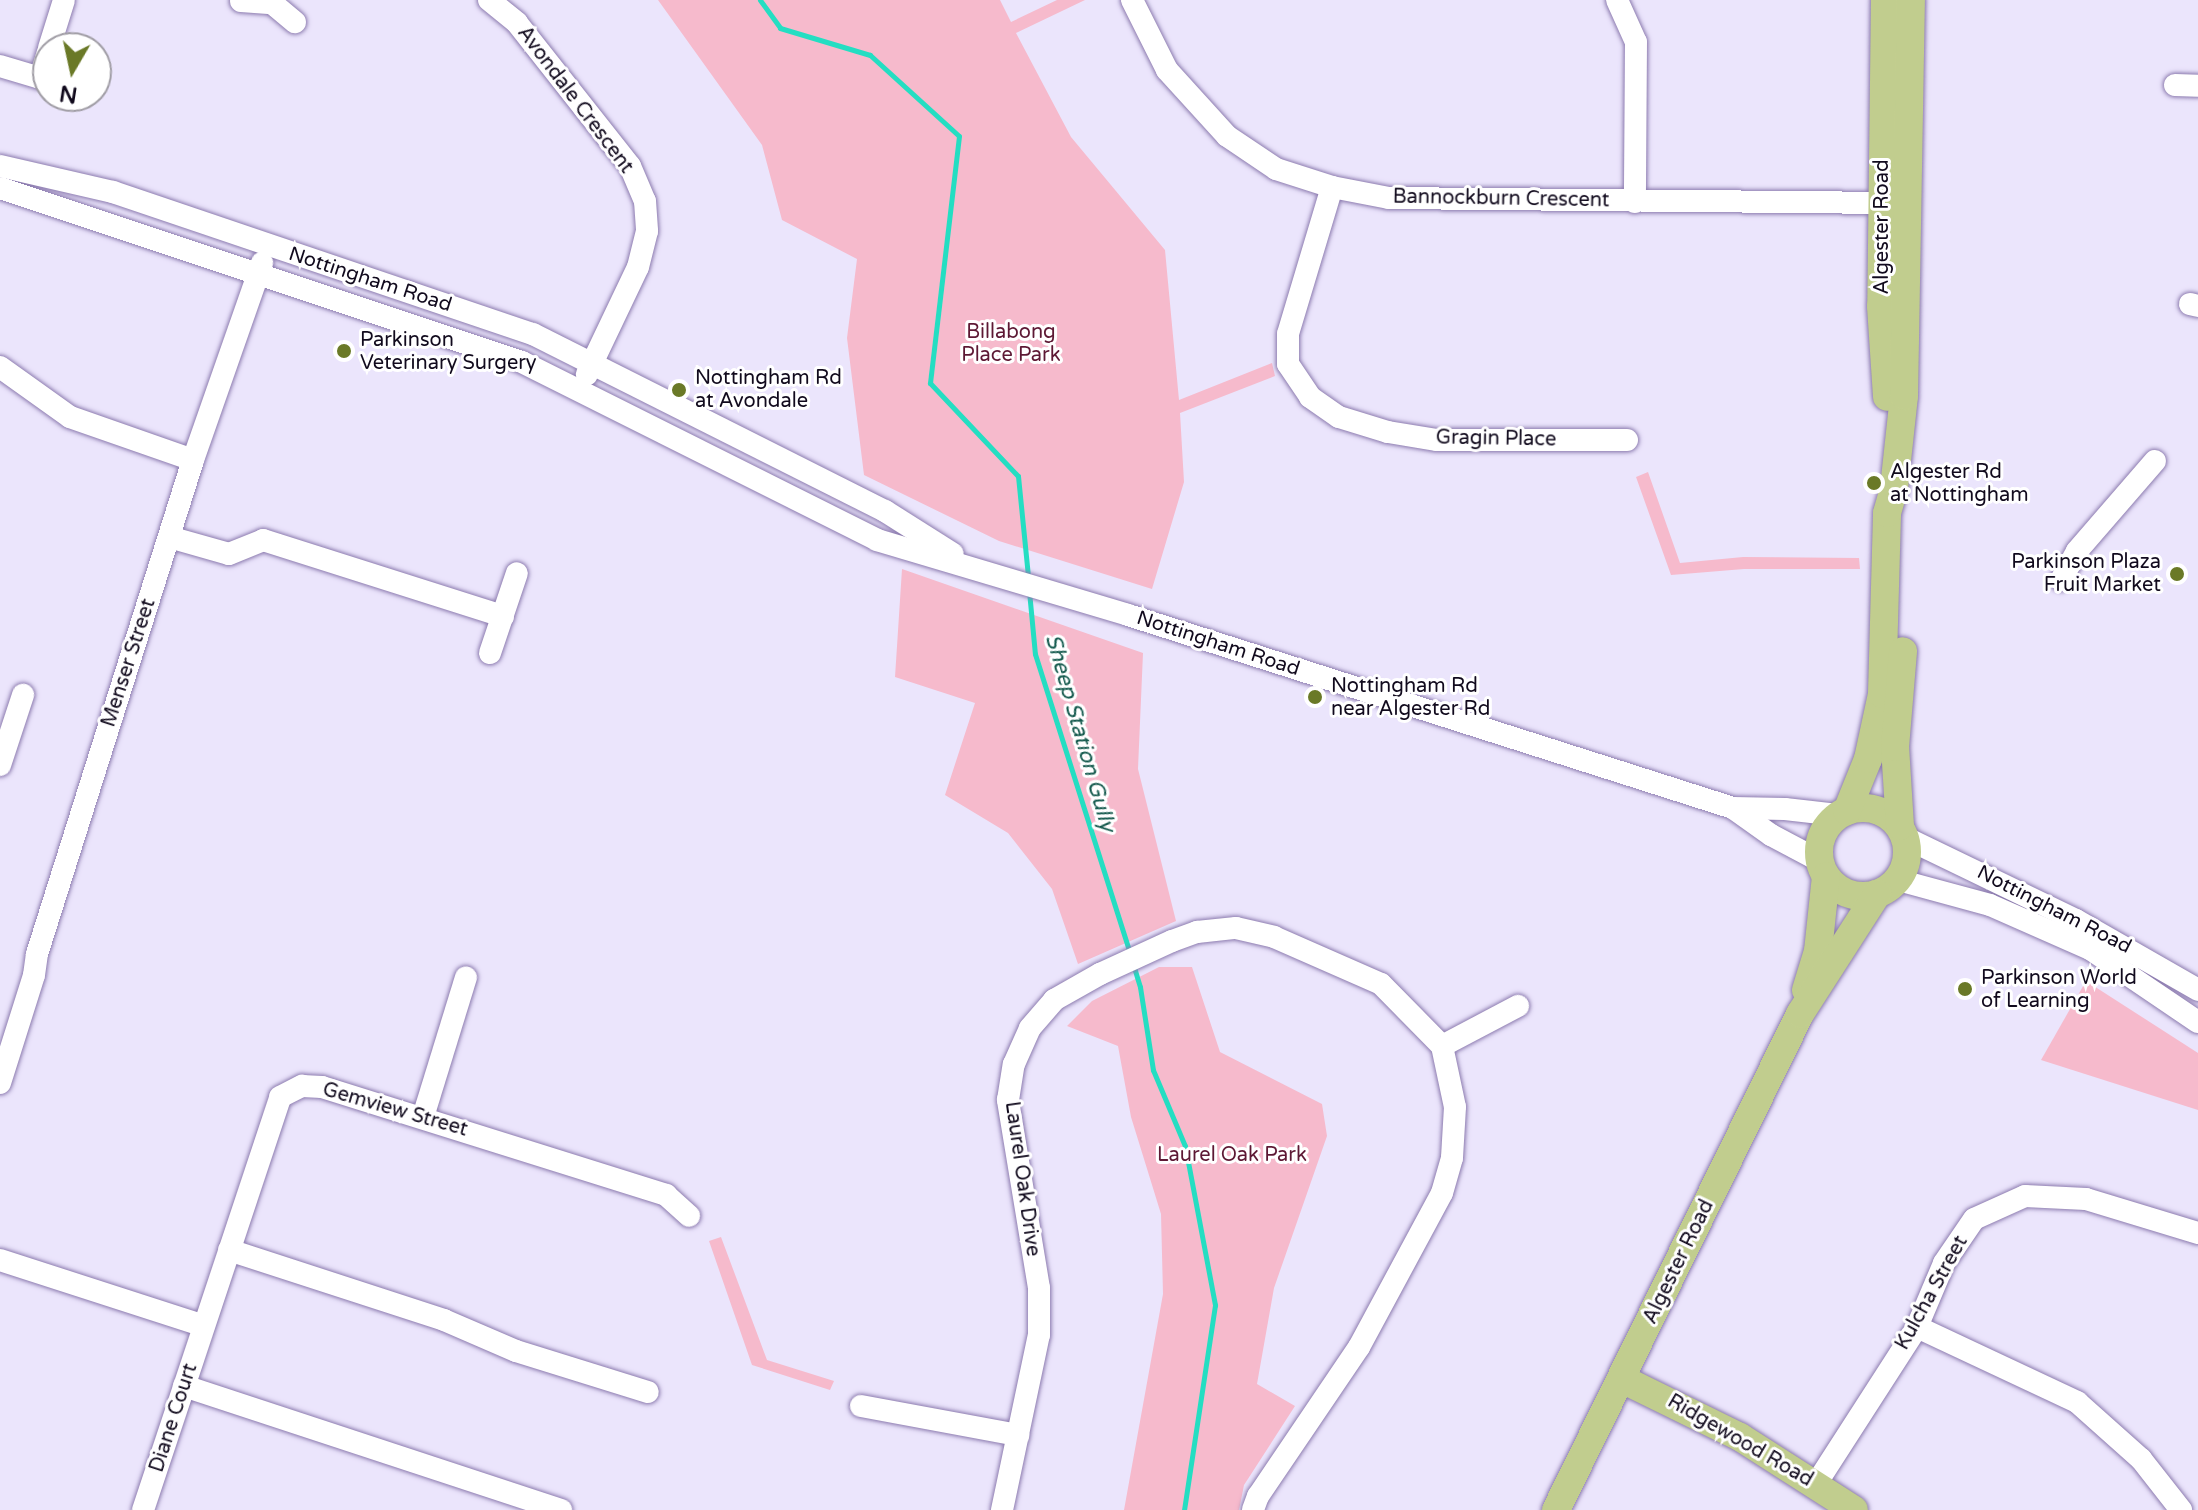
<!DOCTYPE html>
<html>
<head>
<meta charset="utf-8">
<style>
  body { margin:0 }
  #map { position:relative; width:2198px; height:1510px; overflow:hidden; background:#ebe5fc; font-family:"Varela Round",sans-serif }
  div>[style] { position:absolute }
  .green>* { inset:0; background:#f6bacc }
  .stream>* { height:5px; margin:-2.5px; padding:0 2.5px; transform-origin:2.5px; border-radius:2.5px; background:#24dec2 }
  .roads { filter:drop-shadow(0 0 2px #8c7baf) drop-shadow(0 0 2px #8c7baf) }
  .minor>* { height:22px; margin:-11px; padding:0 11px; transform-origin:11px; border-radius:11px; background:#fff }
  .major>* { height:28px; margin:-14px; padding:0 14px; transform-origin:14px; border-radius:14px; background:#c1cd8e }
  .major>.ring { margin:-14px; padding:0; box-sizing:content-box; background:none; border:28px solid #c1cd8e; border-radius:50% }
  .dots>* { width:22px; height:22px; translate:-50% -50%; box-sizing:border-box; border:4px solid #fff; border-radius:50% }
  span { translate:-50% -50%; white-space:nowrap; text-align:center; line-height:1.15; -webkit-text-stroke:6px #fff; paint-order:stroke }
  .street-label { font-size:20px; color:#110a1d }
  .park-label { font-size:20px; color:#5d1834 }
  .poi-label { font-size:20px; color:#110a1d }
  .left { translate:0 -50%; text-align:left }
  .right { translate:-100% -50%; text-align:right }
  .water-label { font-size:22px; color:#14594d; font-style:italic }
  .north { position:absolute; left:32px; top:32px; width:80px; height:80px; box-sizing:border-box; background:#fff; border:2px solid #a09da5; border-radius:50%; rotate:189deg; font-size:22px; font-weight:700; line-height:32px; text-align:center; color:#110a1d }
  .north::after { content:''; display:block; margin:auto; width:28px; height:36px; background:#6a7927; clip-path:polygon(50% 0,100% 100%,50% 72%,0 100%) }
</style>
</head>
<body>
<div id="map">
  <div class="green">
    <div style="clip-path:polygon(658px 0,1000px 0,1011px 22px,1057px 0,1085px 0,1016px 33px,1071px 137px,1165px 250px,1179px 400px,1272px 363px,1275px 376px,1180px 413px,1184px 482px,1152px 589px,999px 541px,864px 475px,847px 338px,857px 259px,782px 220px,762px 145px)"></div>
    <div style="clip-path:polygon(1648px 472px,1680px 563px,1743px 557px,1859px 558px,1860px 569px,1744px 569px,1671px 575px,1636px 477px)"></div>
    <div style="clip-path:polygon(902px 569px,1143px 653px,1138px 769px,1176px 921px,1078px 964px,1052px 889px,1008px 833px,945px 795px,975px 703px,895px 677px)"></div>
    <div style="clip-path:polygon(1159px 967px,1192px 967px,1220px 1052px,1322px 1104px,1327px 1136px,1274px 1288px,1257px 1384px,1295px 1406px,1244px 1485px,1239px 1510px,1124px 1510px,1163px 1294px,1161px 1214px,1131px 1117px,1118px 1046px,1067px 1026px,1092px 1001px)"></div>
    <div style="clip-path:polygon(2086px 981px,2198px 1053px,2198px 1110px,2041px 1060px)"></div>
    <div style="clip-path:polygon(721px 1237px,767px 1360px,834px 1381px,830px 1390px,752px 1365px,709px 1241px)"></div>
  </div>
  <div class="stream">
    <div style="left:760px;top:0;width:34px;rotate:54deg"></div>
    <div style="left:780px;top:28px;width:94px;rotate:16.7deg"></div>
    <div style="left:870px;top:55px;width:120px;rotate:42.3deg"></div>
    <div style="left:959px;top:136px;width:249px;rotate:96.7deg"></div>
    <div style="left:930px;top:383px;width:128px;rotate:46.6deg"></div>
    <div style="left:1018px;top:476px;width:101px;rotate:84.3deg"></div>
    <div style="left:1029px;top:591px;width:63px;rotate:84.6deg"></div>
    <div style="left:1035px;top:654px;width:315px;rotate:72.4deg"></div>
    <div style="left:1133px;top:964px;width:24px;rotate:73deg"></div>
    <div style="left:1140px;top:987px;width:84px;rotate:81.1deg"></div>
    <div style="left:1153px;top:1070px;width:82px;rotate:67.2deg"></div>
    <div style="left:1185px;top:1146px;width:162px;rotate:79.3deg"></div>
    <div style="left:1215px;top:1305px;width:207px;rotate:98.6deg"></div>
  </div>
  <div class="roads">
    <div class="minor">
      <div style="left:489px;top:0;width:36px;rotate:39deg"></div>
      <div style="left:517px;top:23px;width:182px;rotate:51.7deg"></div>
      <div style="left:630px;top:166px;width:38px;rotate:67deg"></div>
      <div style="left:645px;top:201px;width:30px;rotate:86deg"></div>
      <div style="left:647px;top:231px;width:37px;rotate:104deg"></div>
      <div style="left:638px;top:267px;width:119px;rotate:115.5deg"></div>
      <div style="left:1132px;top:0;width:78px;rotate:63.4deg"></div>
      <div style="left:1167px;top:70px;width:89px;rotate:47.7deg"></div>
      <div style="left:1227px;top:136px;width:59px;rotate:34deg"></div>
      <div style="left:1276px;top:169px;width:59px;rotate:17.8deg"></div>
      <div style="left:1332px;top:187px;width:58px;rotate:10.9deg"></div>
      <div style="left:1389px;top:198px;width:507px;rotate:0.57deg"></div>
      <div style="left:1617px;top:0;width:46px;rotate:65.7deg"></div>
      <div style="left:1636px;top:42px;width:160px;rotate:90.4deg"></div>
      <div style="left:241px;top:1px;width:31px;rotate:4deg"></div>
      <div style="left:272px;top:3px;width:30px;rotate:40deg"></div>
      <div style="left:49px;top:48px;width:50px;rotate:-72.6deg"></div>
      <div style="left:0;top:66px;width:42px;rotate:16.7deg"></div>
      <div style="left:40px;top:78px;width:27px;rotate:-73deg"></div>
      <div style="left:2175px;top:85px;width:23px;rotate:2deg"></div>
      <div style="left:0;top:166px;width:116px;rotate:13deg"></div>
      <div style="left:113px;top:192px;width:443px;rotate:18.7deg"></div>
      <div style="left:533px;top:334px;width:394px;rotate:26.7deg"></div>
      <div style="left:885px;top:511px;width:80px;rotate:32.3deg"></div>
      <div style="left:1332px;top:187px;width:153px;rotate:106.7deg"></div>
      <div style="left:1288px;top:334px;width:30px;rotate:90deg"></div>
      <div style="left:1288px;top:364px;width:40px;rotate:56deg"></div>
      <div style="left:1310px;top:397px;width:35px;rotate:35deg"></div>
      <div style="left:1339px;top:417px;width:51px;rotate:17deg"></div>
      <div style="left:1388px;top:432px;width:50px;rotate:9.3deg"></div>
      <div style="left:1437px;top:440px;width:190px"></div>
      <div style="left:0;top:188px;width:550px;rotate:18.43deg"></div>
      <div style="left:522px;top:362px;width:397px;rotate:26.6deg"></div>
      <div style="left:877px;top:540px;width:262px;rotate:16.6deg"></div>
      <div style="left:1128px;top:615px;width:635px;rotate:17.69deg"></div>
      <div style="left:1733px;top:808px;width:47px;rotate:35.4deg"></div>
      <div style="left:1771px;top:835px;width:55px;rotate:28deg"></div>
      <div style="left:2190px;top:304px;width:8px;rotate:14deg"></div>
      <div style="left:0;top:367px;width:86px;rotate:35.5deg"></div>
      <div style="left:70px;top:417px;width:130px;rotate:19.3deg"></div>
      <div style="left:169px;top:537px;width:62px;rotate:15.8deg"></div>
      <div style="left:229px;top:554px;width:37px;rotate:-22deg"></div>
      <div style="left:263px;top:540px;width:252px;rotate:17.6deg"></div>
      <div style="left:2061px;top:580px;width:33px;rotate:-61deg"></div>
      <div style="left:2077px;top:551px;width:119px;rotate:-49.1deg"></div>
      <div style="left:490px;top:653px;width:84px;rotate:-71.4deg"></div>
      <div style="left:0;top:765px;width:74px;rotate:-71.8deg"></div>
      <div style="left:1733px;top:808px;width:52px;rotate:1.1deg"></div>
      <div style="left:1785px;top:809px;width:53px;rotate:6.5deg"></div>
      <div style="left:1906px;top:838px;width:189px;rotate:25.8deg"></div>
      <div style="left:2076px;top:920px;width:141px;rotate:29.8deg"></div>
      <div style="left:1898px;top:880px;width:95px;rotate:15.2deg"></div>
      <div style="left:1990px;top:905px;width:109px;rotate:23.7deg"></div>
      <div style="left:2090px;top:949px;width:130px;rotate:34.1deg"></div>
      <div style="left:1442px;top:1046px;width:86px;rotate:-27.8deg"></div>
      <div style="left:0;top:1083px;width:113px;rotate:-72.5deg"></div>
      <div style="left:34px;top:975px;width:21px;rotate:-82deg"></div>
      <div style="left:37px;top:954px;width:518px;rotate:-72.47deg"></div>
      <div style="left:193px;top:460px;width:209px;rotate:-70.7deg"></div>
      <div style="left:423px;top:1117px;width:146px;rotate:-72.9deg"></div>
      <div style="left:229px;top:1250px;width:226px;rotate:18deg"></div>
      <div style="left:444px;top:1320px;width:78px;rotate:23.3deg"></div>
      <div style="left:516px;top:1351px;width:138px;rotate:17.3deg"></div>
      <div style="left:0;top:1260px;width:214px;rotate:17.9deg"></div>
      <div style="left:1917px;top:1327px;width:177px;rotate:25.1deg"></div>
      <div style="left:2077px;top:1402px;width:86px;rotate:41.7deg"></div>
      <div style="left:2141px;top:1459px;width:65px;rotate:51.9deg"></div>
      <div style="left:184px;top:1386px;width:397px;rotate:18.2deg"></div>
      <div style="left:861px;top:1406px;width:160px;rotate:10.5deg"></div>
      <div style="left:1816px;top:1484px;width:187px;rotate:-57.2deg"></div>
      <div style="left:1917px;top:1327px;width:69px;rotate:-67.1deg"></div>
      <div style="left:1944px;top:1263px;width:53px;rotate:-55.7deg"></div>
      <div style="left:1974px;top:1219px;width:56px;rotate:-24.3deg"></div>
      <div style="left:2025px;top:1196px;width:61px;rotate:2.8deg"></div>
      <div style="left:2086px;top:1199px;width:117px;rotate:16.9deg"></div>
      <div style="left:143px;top:1510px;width:435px;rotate:-71.6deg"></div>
      <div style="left:280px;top:1097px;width:25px;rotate:-27deg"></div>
      <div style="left:302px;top:1086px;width:20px;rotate:3deg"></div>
      <div style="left:322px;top:1087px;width:361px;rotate:17.4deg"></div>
      <div style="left:666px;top:1195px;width:31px;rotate:42deg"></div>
      <div style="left:1002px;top:1510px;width:179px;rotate:-78.1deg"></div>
      <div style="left:1039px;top:1335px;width:47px;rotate:-90deg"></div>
      <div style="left:1039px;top:1288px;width:191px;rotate:-99.4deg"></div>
      <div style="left:1008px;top:1100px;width:36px;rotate:-81deg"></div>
      <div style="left:1014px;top:1064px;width:39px;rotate:-66deg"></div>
      <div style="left:1030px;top:1028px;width:37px;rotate:-49deg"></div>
      <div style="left:1054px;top:1000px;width:53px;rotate:-29.5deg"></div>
      <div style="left:1100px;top:974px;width:79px;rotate:-24.6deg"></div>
      <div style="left:1172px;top:941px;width:27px;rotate:-20deg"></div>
      <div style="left:1197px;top:932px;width:39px;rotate:-6deg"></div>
      <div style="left:1236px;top:928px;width:39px;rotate:13deg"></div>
      <div style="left:1274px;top:937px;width:117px;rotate:23.7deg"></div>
      <div style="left:1381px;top:984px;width:87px;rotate:45.5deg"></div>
      <div style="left:1442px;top:1046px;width:62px;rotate:78deg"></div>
      <div style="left:1455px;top:1107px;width:51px;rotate:93.4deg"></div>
      <div style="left:1452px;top:1158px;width:36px;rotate:106deg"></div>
      <div style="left:1442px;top:1193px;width:175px;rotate:118.3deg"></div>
      <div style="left:1359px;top:1347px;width:180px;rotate:124.1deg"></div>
      <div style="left:1258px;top:1496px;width:15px;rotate:110deg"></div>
    </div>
    <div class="major">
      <div style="left:1885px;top:0;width:306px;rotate:90.7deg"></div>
      <div style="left:1881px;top:306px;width:91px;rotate:86.2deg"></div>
      <div class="ring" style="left:1819px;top:808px;width:60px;height:60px"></div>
      <div style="left:1847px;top:811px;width:56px;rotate:-68deg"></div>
      <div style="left:1868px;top:759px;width:66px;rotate:-77.8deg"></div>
      <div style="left:1882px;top:694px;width:181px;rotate:-88.4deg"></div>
      <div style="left:1887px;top:513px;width:26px;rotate:-74deg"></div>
      <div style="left:1894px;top:488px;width:93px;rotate:-83.8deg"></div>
      <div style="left:1904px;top:396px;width:396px;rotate:-89deg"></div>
      <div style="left:1900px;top:826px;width:79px;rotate:-93.6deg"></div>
      <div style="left:1895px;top:747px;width:96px;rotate:-85.2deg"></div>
      <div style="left:1806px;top:990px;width:41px;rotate:-72.9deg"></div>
      <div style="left:1818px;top:951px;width:75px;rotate:-83.9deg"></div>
      <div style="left:1622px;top:1379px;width:131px;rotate:26.2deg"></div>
      <div style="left:1740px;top:1437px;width:135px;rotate:32.6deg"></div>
      <div style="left:1556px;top:1510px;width:553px;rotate:-63.81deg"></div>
      <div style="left:1800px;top:1014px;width:143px;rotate:-57.3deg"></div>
    </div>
  </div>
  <div class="dots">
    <div style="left:344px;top:351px;background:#6a7927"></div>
    <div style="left:679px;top:390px;background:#6a7927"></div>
    <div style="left:1874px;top:483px;background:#6a7927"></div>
    <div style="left:2177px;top:574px;background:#6a7927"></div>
    <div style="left:1315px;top:697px;background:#6a7927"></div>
    <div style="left:1965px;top:989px;background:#6a7927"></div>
  </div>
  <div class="street-label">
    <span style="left:575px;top:100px;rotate:53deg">Avondale Crescent</span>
    <span style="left:1501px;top:199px;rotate:1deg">Bannockburn Crescent</span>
    <span style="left:1882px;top:227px;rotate:-90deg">Algester Road</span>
    <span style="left:370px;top:280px;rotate:18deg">Nottingham Road</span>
    <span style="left:1496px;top:439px;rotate:1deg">Gragin Place</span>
    <span style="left:1218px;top:644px;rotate:18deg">Nottingham Road</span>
    <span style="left:129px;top:663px;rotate:-72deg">Menser Street</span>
    <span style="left:2054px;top:910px;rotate:27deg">Nottingham Road</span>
    <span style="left:395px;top:1110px;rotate:16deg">Gemview Street</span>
    <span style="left:1022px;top:1179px;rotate:82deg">Laurel Oak Drive</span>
    <span style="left:1679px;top:1262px;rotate:-64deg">Algester Road</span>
    <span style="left:1932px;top:1293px;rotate:-61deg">Kulcha Street</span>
    <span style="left:174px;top:1418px;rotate:-72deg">Diane Court</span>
    <span style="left:1740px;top:1441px;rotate:30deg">Ridgewood Road</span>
  </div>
  <div class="park-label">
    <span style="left:1011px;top:344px">Billabong<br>Place Park</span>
    <span style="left:1232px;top:1155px">Laurel Oak Park</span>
  </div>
  <div class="poi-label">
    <span class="left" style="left:360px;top:352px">Parkinson<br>Veterinary Surgery</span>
    <span class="left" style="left:695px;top:390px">Nottingham Rd<br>at Avondale</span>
    <span class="left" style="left:1890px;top:484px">Algester Rd<br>at Nottingham</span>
    <span class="right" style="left:2161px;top:574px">Parkinson Plaza<br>Fruit Market</span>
    <span class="left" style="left:1331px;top:698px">Nottingham Rd<br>near Algester Rd</span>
    <span class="left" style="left:1981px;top:990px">Parkinson World<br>of Learning</span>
  </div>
  <div class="water-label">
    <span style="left:1080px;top:733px;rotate:74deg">Sheep Station Gully</span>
  </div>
  <div class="north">N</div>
</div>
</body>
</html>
